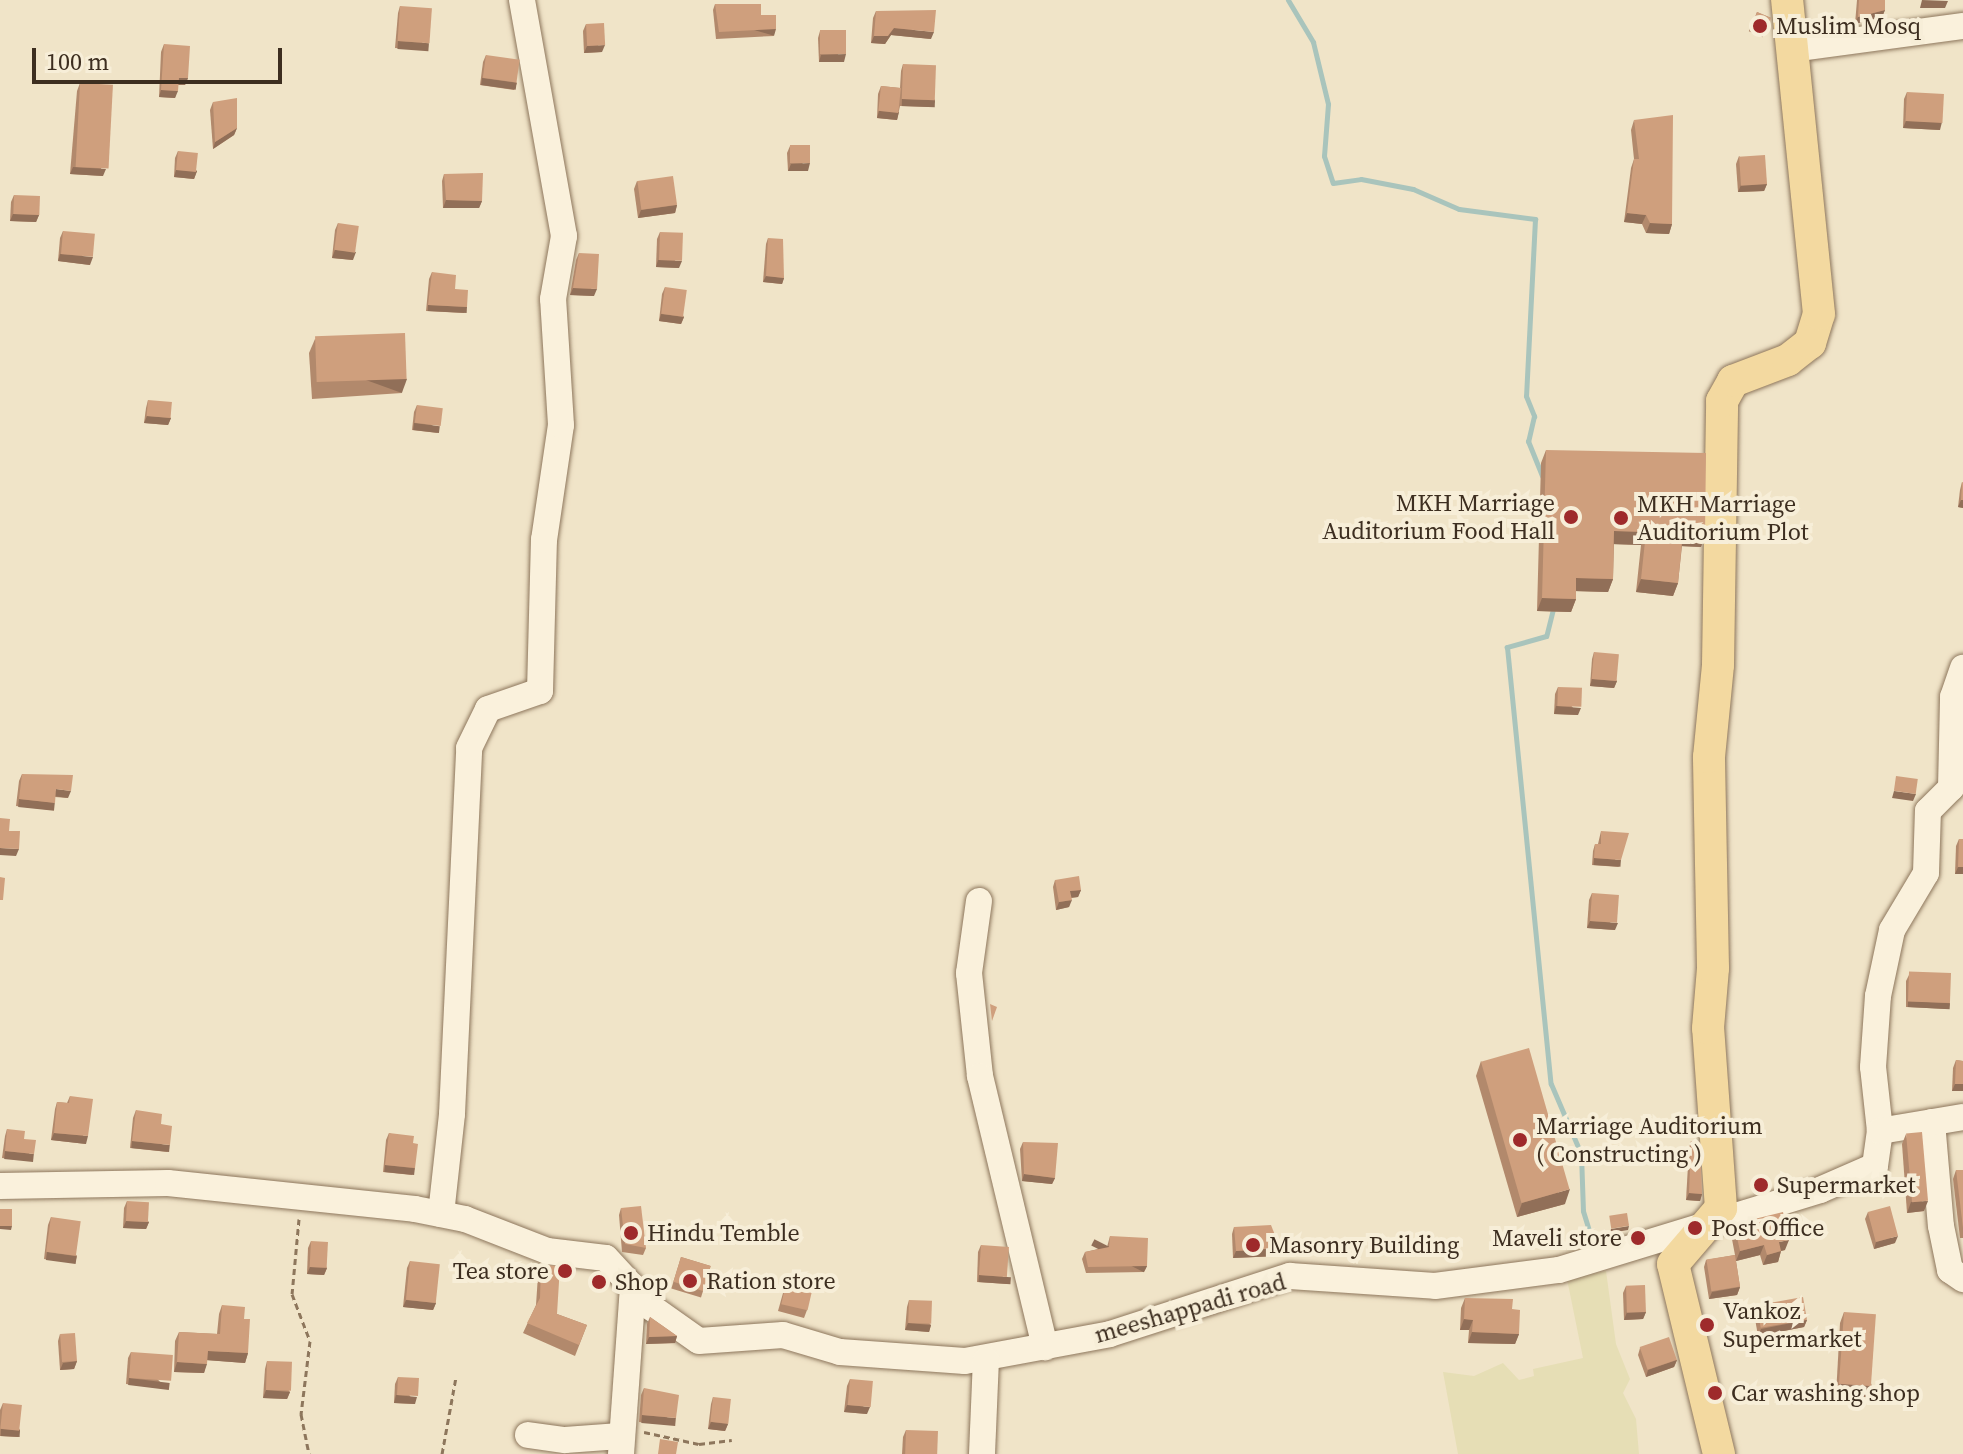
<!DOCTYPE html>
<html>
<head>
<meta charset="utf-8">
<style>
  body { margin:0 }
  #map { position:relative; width:1963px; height:1454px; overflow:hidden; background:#f0e4c8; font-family:"Source Serif 4",serif }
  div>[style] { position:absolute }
  .farmland>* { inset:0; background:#e6deb5 }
  .stream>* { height:5px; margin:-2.5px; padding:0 2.5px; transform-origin:2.5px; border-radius:2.5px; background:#a9c4bc }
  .path>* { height:3px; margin-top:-1.5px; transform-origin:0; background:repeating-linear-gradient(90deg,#8d765c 0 6px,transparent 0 10px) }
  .roads { filter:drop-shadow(0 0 2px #8d765c) drop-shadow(0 0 2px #8d765c) }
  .minor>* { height:26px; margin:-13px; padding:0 13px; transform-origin:13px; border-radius:13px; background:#faf1dc }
  .major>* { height:32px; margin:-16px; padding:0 16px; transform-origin:16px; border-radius:16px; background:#f3d9a0 }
  .wall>* { inset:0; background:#b2896c; transform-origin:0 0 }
  .shaded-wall>* { inset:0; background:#916f58; transform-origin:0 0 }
  .building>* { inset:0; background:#cf9f7d; transform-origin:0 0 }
  .dots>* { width:22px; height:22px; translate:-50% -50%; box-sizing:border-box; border:4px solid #f7eed8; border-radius:50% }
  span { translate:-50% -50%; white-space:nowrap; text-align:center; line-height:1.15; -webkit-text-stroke:8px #f7eed8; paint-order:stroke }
  .poi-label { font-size:24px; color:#3d2e20 }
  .left { translate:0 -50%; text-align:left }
  .right { translate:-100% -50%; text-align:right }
  .street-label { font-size:24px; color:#3d2e20 }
  .scale { position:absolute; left:32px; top:48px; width:250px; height:36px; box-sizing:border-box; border:4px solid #3d2e20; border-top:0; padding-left:10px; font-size:24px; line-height:28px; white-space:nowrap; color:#3d2e20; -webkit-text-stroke:6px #f7eed8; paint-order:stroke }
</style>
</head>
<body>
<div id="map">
  <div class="farmland">
    <div style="clip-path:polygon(1606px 1271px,1616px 1344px,1630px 1379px,1623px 1393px,1636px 1419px,1639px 1454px,1458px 1454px,1443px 1372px,1474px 1376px,1503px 1363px,1519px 1380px,1534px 1376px,1533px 1369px,1583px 1358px,1567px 1279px)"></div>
  </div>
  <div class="stream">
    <div style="left:1288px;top:0;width:49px;rotate:59.2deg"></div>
    <div style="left:1313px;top:42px;width:64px;rotate:76.4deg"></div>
    <div style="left:1328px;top:104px;width:52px;rotate:94.4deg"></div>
    <div style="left:1324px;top:156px;width:28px;rotate:72deg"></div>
    <div style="left:1333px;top:183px;width:28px;rotate:-8deg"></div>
    <div style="left:1361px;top:179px;width:53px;rotate:10.9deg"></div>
    <div style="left:1413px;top:189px;width:50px;rotate:23.5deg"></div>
    <div style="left:1459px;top:209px;width:77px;rotate:7.5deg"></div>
    <div style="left:1535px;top:219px;width:177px;rotate:92.9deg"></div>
    <div style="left:1526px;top:396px;width:22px;rotate:68deg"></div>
    <div style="left:1534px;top:416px;width:26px;rotate:103deg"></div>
    <div style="left:1528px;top:441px;width:38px;rotate:68deg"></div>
    <div style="left:1554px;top:605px;width:32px;rotate:104deg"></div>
    <div style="left:1546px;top:636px;width:41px;rotate:164.2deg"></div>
    <div style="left:1507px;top:647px;width:439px;rotate:84.3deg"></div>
    <div style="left:1551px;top:1084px;width:76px;rotate:66.8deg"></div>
    <div style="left:1581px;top:1154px;width:57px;rotate:88deg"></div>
    <div style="left:1583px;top:1211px;width:38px;rotate:73deg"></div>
  </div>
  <div class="path">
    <div style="left:299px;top:1219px;width:75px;rotate:95.3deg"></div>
    <div style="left:292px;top:1294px;width:50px;rotate:69deg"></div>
    <div style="left:310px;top:1341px;width:74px;rotate:97deg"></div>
    <div style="left:301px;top:1414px;width:41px;rotate:78.7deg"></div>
    <div style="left:644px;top:1432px;width:56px;rotate:12.3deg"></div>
    <div style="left:699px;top:1444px;width:33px;rotate:-7deg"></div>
    <div style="left:442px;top:1454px;width:78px;rotate:-79.7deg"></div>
  </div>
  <div class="roads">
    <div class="minor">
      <div style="left:1793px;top:49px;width:172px;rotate:-7.7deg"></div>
      <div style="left:979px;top:901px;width:73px;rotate:97.9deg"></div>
      <div style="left:969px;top:973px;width:104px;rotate:83.9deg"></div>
      <div style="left:980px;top:1076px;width:279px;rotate:76.5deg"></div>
      <div style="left:1932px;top:1122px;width:104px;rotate:85.1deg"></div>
      <div style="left:1941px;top:1226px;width:45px;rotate:78.4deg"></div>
      <div style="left:1950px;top:1270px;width:16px;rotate:35deg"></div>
      <div style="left:1880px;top:1131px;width:64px;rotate:-96.2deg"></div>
      <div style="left:1873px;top:1067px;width:71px;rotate:-86deg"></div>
      <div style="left:1878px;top:996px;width:67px;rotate:-78deg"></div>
      <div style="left:1892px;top:930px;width:66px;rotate:-59.2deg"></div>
      <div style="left:1926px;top:873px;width:62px;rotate:-88.2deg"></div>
      <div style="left:1928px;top:811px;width:33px;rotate:-45deg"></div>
      <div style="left:1951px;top:788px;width:91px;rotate:-88.7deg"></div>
      <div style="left:1953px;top:697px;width:31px;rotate:-71deg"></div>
      <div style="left:0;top:1186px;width:168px;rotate:-1deg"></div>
      <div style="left:168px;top:1183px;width:248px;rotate:6deg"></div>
      <div style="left:415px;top:1209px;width:51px;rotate:11.3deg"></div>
      <div style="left:465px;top:1219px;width:88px;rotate:21.3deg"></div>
      <div style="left:547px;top:1251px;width:59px;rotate:6.8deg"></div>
      <div style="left:606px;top:1258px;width:68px;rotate:47.4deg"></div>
      <div style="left:652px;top:1308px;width:57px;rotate:35.1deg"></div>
      <div style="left:699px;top:1341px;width:84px;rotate:-4.1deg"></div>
      <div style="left:783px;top:1335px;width:59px;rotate:16.6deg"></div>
      <div style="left:840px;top:1352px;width:125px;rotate:4.1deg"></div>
      <div style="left:965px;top:1361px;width:147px;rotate:-10.5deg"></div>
      <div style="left:1110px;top:1334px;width:189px;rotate:-17.9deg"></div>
      <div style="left:1290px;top:1276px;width:145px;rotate:3.9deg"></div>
      <div style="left:1435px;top:1286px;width:125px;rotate:-7.4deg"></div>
      <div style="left:1559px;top:1270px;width:273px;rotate:-17deg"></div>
      <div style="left:1820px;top:1190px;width:60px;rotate:-23.6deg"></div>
      <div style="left:1875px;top:1166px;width:35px;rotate:-82deg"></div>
      <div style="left:1880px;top:1131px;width:84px;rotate:-9.6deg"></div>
      <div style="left:441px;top:1214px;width:101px;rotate:-83.7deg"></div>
      <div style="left:452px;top:1114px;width:366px;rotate:-87.3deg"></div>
      <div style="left:469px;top:748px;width:43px;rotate:-64deg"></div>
      <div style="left:488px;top:709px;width:55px;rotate:-19.1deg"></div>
      <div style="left:540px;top:691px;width:151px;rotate:-88.5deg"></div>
      <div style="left:544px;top:540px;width:116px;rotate:-81.6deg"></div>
      <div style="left:561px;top:425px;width:126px;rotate:-93.6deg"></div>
      <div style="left:553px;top:299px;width:64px;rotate:-80.1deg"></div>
      <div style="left:564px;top:236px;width:240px;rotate:-100.1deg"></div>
      <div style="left:528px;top:1435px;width:37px;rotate:8deg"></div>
      <div style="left:565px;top:1440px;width:55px;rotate:-4.2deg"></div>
      <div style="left:621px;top:1454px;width:167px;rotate:-85.9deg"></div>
      <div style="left:982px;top:1454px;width:94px;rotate:-87.6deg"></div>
    </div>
    <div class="major">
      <div style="left:1719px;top:1454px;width:195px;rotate:-103.6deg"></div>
      <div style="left:1673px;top:1264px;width:74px;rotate:-49.4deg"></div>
      <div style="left:1721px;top:1208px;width:180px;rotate:-94.1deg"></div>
      <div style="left:1708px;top:1028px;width:60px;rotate:-85.2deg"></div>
      <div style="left:1713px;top:968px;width:211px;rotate:-91.1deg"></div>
      <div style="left:1709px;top:757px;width:92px;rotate:-84.4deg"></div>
      <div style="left:1718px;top:665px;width:264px;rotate:-89.1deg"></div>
      <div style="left:1722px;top:401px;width:23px;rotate:-61deg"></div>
      <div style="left:1733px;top:381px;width:59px;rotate:-20.9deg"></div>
      <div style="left:1788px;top:360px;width:28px;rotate:-38deg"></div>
      <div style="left:1810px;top:343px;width:30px;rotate:-73deg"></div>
      <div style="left:1819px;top:314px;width:316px;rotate:-95.8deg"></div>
    </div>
  </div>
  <div class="wall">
    <div style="clip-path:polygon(1857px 0,1885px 0,1885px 10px,1882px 17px,1855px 24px)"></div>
    <div style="clip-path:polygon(715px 4px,761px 15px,774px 36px,716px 39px,713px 10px)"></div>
    <div style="clip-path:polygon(400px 6px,427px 50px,395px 48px,398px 13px)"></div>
    <div style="clip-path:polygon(876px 11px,931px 39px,891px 35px,885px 44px,871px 43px,873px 18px)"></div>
    <div style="left:1757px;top:12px;width:15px;height:21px;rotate:23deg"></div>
    <div style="clip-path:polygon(586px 24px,602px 52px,584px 53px,583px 31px)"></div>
    <div style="clip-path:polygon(820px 31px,844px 62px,819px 62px,818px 38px)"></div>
    <div style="clip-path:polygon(164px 44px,188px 78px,185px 85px,178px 85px,175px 98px,159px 97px,161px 52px)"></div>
    <div style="clip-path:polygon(486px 55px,517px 83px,514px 90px,480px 85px,483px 62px)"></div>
    <div style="clip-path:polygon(903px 64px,935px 100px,933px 107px,900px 106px,897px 120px,877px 118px,878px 94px,881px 86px,900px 88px,901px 71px)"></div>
    <div style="clip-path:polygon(80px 83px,103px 176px,70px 174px,77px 91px)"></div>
    <div style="clip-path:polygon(1907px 92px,1940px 130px,1903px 128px,1904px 99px)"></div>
    <div style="clip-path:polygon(213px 102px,237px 128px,234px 135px,213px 149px,210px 110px)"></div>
    <div style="clip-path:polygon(1634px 120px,1672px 224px,1669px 234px,1646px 233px,1642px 224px,1624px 222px,1631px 168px,1634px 159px,1631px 130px)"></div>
    <div style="clip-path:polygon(790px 146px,808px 171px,788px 171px,787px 153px)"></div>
    <div style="clip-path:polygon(178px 151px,197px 171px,194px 179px,174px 177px,175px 158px)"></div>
    <div style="clip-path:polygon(1739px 156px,1767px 184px,1764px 191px,1738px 192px,1736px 164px)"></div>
    <div style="clip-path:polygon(444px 174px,482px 201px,479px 208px,443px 208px,442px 181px)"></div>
    <div style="clip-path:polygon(637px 181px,677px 205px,675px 213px,638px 218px,634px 189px)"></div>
    <div style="clip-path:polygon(14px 195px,39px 215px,36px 222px,10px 221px,11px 202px)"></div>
    <div style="clip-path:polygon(338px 223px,353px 260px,332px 258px,335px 230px)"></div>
    <div style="clip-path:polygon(63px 231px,90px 265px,58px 261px,60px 238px)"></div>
    <div style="clip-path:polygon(660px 232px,679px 268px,656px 267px,657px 239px)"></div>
    <div style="clip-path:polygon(768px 238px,784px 278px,782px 284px,763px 282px,766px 244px)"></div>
    <div style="clip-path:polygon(579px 253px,594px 296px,570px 295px,576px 260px)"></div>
    <div style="clip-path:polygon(432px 272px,455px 289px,467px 307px,464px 313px,426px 311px,429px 279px)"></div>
    <div style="clip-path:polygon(665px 287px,684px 317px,681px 324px,659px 321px,662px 294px)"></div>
    <div style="clip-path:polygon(315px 339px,402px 393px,312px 399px,309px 353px)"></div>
    <div style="clip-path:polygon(148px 400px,171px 418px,168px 425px,144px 423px,146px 408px)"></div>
    <div style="clip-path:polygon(417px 405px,438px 433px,412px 430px,414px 412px)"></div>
    <div style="clip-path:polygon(1546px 450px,1705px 534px,1701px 547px,1682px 546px,1678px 583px,1673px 596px,1636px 592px,1641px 545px,1614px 544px,1613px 579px,1608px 592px,1576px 591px,1576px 599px,1571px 612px,1537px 611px,1541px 463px)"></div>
    <div style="clip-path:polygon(1962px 482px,1963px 483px,1963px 508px,1958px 507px,1960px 490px)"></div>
    <div style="clip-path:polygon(1594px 652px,1617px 681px,1614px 688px,1590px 686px,1592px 659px)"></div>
    <div style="clip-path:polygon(1558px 687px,1578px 715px,1554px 714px,1555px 694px)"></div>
    <div style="clip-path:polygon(22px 774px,68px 798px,55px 797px,52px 810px,16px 806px,19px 781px)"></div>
    <div style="clip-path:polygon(1601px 831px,1619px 867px,1592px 865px,1593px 851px,1595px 844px,1598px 844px)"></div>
    <div style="clip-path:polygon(1959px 839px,1963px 839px,1963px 874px,1955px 874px,1956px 846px)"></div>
    <div style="clip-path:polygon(1055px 880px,1081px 890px,1078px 897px,1071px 898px,1069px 907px,1056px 910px,1053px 887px)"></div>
    <div style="clip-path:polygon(1592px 893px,1615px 930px,1587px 928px,1589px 900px)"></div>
    <div style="clip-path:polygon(1909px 975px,1950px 1003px,1948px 1009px,1906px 1007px,1906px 981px)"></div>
    <div style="clip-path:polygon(1956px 1060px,1963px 1061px,1963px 1091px,1952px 1091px,1953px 1068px)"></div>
    <div style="clip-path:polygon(1481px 1061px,1565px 1204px,1517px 1217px,1476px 1076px)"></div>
    <div style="clip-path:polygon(70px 1096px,86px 1144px,51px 1140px,55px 1109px,57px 1102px,67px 1103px)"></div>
    <div style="clip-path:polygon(136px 1110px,168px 1152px,130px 1148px,133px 1118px)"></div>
    <div style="clip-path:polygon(7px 1129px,24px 1139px,32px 1161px,2px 1158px,5px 1136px)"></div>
    <div style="clip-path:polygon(389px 1133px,413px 1143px,415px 1168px,412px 1175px,383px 1172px,386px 1140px)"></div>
    <div style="clip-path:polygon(1906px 1134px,1924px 1211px,1907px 1213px,1902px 1144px)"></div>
    <div style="clip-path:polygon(1691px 1141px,1702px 1194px,1700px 1201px,1686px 1200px,1689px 1148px)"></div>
    <div style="clip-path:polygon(1023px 1142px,1055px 1178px,1052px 1184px,1022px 1181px,1020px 1149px)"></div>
    <div style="clip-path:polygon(1956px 1170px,1963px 1170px,1963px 1238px,1960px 1238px,1953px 1179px)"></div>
    <div style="clip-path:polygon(127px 1201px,149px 1222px,146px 1229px,123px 1228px,124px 1208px)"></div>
    <div style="clip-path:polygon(621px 1208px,646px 1248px,643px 1255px,622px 1252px,619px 1215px)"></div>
    <div style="clip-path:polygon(1868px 1212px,1895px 1243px,1874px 1249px,1865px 1219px)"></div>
    <div style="clip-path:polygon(51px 1217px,77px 1256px,75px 1263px,44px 1259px,48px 1225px)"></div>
    <div style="clip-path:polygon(1734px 1224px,1785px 1250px,1781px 1251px,1778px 1262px,1763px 1265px,1760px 1255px,1736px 1261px,1740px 1287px,1737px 1295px,1709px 1299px,1704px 1267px,1706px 1260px,1735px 1255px,1731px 1234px)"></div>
    <div style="clip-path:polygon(1234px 1227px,1278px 1256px,1233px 1258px,1232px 1234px)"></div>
    <div style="clip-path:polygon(1110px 1236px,1147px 1266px,1144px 1272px,1086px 1273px,1082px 1259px,1085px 1252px,1107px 1247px)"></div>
    <div style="clip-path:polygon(311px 1241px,327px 1268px,324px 1275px,307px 1274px,308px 1248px)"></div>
    <div style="clip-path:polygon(981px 1245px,1008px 1284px,977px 1282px,978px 1252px)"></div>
    <div style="left:681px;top:1257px;width:31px;height:33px;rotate:17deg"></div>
    <div style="clip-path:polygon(410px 1261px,436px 1303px,433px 1310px,403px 1307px,407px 1268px)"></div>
    <div style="clip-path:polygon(541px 1265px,557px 1314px,587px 1325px,575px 1356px,523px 1333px,536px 1305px,538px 1275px)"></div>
    <div style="clip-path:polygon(788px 1275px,807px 1310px,804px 1318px,778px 1311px)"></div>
    <div style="clip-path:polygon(1626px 1286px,1646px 1312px,1643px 1319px,1624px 1320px,1623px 1293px)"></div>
    <div style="clip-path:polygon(1465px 1298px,1512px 1309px,1519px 1334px,1515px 1344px,1468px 1343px,1469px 1330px,1460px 1330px,1461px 1308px)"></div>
    <div style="clip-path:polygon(909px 1300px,931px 1325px,929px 1332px,905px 1330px,907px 1307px)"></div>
    <div style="clip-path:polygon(222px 1305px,244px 1319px,248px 1353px,245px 1363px,207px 1360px,204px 1373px,174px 1372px,175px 1341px,179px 1332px,217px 1334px,219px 1314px)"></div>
    <div style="clip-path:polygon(1757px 1306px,1807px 1320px,1804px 1327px,1758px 1336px,1754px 1313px)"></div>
    <div style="clip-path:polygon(1844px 1312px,1872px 1386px,1868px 1397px,1836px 1395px,1840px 1323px)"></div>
    <div style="clip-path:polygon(650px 1317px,677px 1336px,675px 1343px,646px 1344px,647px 1324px)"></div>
    <div style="clip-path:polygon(60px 1334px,77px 1361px,74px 1369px,60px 1370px,58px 1341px)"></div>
    <div style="clip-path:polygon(1640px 1348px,1677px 1360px,1674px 1367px,1646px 1377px,1638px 1355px)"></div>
    <div style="clip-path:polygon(131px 1352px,167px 1389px,126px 1384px,128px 1358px)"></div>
    <div style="clip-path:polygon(267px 1361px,290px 1392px,287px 1399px,263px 1398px,265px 1369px)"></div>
    <div style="clip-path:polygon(398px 1377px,415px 1404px,394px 1403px,395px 1384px)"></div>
    <div style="clip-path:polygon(850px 1379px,867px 1414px,844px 1412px,847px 1386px)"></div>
    <div style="clip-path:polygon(644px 1388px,673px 1425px,639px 1422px,641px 1395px)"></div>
    <div style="clip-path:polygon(713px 1397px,728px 1424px,725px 1431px,708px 1429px,711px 1404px)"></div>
    <div style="clip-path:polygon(3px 1403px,20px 1430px,18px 1437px,0 1436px,0 1410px)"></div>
    <div style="clip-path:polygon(906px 1430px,937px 1454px,902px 1454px,903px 1437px)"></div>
  </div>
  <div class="shaded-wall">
    <div style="clip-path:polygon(1922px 0,1948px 1px,1945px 8px,1920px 8px)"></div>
    <div style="clip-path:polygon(1885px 10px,1882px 17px,1855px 24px,1858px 17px)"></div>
    <div style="clip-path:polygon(894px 28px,934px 32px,931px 39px,891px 35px,885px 44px,871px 43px,874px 36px)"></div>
    <div style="left:776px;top:29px;width:7px;height:57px;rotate:106deg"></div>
    <div style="left:398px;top:41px;width:31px;height:8px;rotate:4deg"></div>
    <div style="clip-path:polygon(605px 45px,602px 52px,584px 53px,587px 46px)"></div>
    <div style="clip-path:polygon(846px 54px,844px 62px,819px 62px,821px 55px)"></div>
    <div style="clip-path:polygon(179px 78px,188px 78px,185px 85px,176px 85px)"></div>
    <div style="left:482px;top:78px;width:35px;height:7px;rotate:8deg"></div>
    <div style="clip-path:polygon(161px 90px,178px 91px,175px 98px,159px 97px)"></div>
    <div style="left:902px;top:99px;width:33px;height:7px;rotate:2deg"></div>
    <div style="clip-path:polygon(879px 111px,899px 112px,897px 120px,877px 118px)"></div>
    <div style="clip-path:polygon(1906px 121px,1942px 122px,1940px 130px,1903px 128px)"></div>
    <div style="clip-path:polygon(237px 128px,234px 135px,213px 149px,215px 142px)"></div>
    <div style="clip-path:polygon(810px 163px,808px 171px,788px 171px,791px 164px)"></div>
    <div style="clip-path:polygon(73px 167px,106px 169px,103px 176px,70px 174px)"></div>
    <div style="clip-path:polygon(176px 170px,197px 171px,194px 179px,174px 177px)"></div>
    <div style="clip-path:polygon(1767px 184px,1764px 191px,1738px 192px,1741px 185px)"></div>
    <div style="clip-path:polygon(446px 200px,482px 201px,479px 208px,443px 208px)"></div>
    <div style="clip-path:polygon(677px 205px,675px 213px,638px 218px,641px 210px)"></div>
    <div style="clip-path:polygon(1627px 213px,1646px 215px,1642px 224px,1624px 222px)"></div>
    <div style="clip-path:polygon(13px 214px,39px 215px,36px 222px,10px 221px)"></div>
    <div style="clip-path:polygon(1650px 223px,1672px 224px,1669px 234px,1646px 233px)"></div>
    <div style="clip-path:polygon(335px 250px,356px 252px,353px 260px,332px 258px)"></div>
    <div style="clip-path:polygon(60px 254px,93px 257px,90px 265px,58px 261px)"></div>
    <div style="clip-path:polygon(658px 260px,682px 261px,679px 268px,656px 267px)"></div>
    <div style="clip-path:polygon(766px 276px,784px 278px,782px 284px,763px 282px)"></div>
    <div style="clip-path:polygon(573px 288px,597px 289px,594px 296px,570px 295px)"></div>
    <div style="left:428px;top:305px;width:39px;height:6px;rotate:3deg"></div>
    <div style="clip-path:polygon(661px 314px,684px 317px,681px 324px,659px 321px)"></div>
    <div style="left:407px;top:379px;width:15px;height:89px;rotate:110deg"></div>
    <div style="clip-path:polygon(147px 416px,171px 418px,168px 425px,144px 423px)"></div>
    <div style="left:414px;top:423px;width:26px;height:7px;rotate:7deg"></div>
    <div style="clip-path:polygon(1961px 500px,1963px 500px,1963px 508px,1958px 507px)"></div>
    <div style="clip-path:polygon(1614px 531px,1646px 532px,1641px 545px,1609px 544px)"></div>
    <div style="clip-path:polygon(1683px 533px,1705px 534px,1701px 547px,1678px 546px)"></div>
    <div style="clip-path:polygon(1576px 578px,1613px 579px,1608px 592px,1572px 591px)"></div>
    <div style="clip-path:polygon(1641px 579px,1678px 583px,1673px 596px,1636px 592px)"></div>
    <div style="clip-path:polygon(1542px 598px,1576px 599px,1571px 612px,1537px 611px)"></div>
    <div style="clip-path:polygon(1592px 679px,1617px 681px,1614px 688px,1590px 686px)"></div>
    <div style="clip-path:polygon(1556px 706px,1581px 708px,1578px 715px,1554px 714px)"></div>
    <div style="clip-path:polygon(56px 789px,71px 791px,68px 798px,53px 796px)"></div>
    <div style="clip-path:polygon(1894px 791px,1916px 794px,1913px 801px,1892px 798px)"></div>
    <div style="left:19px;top:799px;width:36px;height:8px;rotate:6deg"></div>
    <div style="clip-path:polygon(0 848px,19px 849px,16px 856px,0 855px)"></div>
    <div style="left:1594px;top:858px;width:27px;height:7px;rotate:4deg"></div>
    <div style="clip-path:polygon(1958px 867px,1963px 867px,1963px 874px,1955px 874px)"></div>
    <div style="clip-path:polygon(1081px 890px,1078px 897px,1068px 898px,1070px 891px)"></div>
    <div style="clip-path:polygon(1072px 900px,1069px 907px,1056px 910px,1059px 902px)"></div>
    <div style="clip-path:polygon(1590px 921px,1618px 923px,1615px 930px,1587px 928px)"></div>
    <div style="left:1908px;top:1001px;width:42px;height:6px;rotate:3deg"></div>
    <div style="clip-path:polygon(1955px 1084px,1963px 1084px,1963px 1091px,1952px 1091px)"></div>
    <div style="clip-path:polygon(54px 1133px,88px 1136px,86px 1144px,51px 1140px)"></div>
    <div style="left:132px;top:1141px;width:38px;height:7px;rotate:6deg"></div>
    <div style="left:5px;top:1151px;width:29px;height:8px;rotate:6deg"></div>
    <div style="left:385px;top:1165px;width:30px;height:7px;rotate:6deg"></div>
    <div style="clip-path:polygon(1024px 1174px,1055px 1178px,1052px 1184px,1022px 1181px)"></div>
    <div style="clip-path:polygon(1570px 1189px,1565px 1204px,1517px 1217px,1522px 1203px)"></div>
    <div style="clip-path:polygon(1689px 1193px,1702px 1194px,1700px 1201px,1686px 1200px)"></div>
    <div style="clip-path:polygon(1928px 1201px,1924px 1211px,1907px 1213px,1911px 1202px)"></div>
    <div style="clip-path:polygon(126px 1221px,149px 1222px,146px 1229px,123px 1228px)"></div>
    <div style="clip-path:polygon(0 1226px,12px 1226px,11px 1230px,0 1229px)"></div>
    <div style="clip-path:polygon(1629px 1226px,1628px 1230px,1610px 1233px,1611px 1229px)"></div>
    <div style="clip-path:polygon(1898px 1236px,1895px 1243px,1874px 1249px,1876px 1242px)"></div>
    <div style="clip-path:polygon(1789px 1240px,1785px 1250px,1776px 1252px,1779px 1242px)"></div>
    <div style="clip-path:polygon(1764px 1245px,1760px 1255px,1736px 1261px,1740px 1251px)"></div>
    <div style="clip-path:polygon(1280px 1248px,1278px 1256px,1233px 1258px,1236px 1251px)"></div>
    <div style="clip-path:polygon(1781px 1251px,1778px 1262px,1763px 1265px,1767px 1255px)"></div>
    <div style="left:47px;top:1252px;width:30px;height:8px;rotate:8deg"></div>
    <div style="left:1147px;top:1266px;width:7px;height:59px;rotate:117deg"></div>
    <div style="clip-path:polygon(310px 1267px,327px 1268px,324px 1275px,307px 1274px)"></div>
    <div style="left:979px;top:1275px;width:32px;height:7px;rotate:4deg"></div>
    <div style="clip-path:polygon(1740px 1287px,1737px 1295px,1709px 1299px,1712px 1292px)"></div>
    <div style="clip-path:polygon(406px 1300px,436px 1303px,433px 1310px,403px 1307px)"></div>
    <div style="clip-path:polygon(1627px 1312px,1646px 1312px,1643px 1319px,1624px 1320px)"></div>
    <div style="clip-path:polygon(1464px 1319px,1473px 1320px,1469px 1330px,1460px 1330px)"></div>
    <div style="clip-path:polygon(1807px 1320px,1804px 1327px,1758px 1336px,1761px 1329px)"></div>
    <div style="clip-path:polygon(908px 1323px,931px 1325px,929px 1332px,905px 1330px)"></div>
    <div style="clip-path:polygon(1472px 1332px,1519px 1334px,1515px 1344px,1468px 1343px)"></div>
    <div style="clip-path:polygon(677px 1336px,675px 1343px,646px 1344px,649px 1337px)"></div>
    <div style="clip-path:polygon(208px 1351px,248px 1353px,245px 1363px,205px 1360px)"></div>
    <div style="clip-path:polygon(1677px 1360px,1674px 1367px,1646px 1377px,1648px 1370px)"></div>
    <div style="clip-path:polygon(77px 1361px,74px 1369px,60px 1370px,63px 1363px)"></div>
    <div style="clip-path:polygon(177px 1362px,207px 1364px,204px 1373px,174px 1372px)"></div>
    <div style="left:129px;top:1378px;width:41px;height:7px;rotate:7deg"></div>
    <div style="clip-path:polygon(1840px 1384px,1872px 1386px,1868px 1397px,1836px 1395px)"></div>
    <div style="clip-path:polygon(266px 1390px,290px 1392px,287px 1399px,263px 1398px)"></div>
    <div style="clip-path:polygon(396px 1395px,417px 1397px,415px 1404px,394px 1403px)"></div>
    <div style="clip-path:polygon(847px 1405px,870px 1407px,867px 1414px,844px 1412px)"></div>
    <div style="left:642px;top:1415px;width:34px;height:8px;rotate:5deg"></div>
    <div style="clip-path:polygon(711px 1422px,728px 1424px,725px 1431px,708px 1429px)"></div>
    <div style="left:1px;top:1429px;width:19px;height:7px;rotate:3deg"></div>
  </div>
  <div class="building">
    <div style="clip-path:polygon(1859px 0,1885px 0,1885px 10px,1858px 17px)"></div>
    <div style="clip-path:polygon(715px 4px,761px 4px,761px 15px,776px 15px,776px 29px,719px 32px)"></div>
    <div style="left:400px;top:6px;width:32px;height:35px;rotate:4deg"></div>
    <div style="clip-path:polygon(936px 10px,934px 32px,894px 28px,888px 36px,874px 36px,876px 11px)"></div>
    <div style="clip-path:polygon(1757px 12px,1771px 18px,1767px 33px,1752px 28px)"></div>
    <div style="left:604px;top:23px;width:22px;height:18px;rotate:87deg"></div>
    <div style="left:846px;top:30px;width:24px;height:26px;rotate:90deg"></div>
    <div style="clip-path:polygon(164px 44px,190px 46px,188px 78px,179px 78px,178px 91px,161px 90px)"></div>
    <div style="left:486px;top:55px;width:34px;height:23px;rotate:8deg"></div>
    <div style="left:903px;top:64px;width:33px;height:35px;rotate:2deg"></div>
    <div style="left:80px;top:83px;width:33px;height:84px;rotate:3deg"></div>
    <div style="left:881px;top:86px;width:20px;height:25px;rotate:6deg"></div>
    <div style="left:1907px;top:92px;width:37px;height:29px;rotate:3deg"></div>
    <div style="clip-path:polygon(237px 98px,237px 128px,215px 142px,213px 102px)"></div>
    <div style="clip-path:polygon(1673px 115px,1672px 224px,1650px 223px,1646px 215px,1627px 213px,1634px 159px,1639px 159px,1634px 120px)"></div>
    <div style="left:810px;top:145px;width:18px;height:20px;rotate:90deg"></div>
    <div style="left:178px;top:151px;width:20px;height:19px;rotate:6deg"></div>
    <div style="left:1765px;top:155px;width:29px;height:26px;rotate:86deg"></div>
    <div style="clip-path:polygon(483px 173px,482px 201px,446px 200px,444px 174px)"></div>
    <div style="left:673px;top:176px;width:29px;height:36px;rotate:82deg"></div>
    <div style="left:14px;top:195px;width:26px;height:19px;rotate:2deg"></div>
    <div style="left:338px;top:223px;width:21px;height:27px;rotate:8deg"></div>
    <div style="left:63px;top:231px;width:32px;height:23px;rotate:5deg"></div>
    <div style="left:660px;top:232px;width:23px;height:28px;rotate:2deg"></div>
    <div style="clip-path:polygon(768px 238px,783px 239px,784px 278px,766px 276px)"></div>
    <div style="clip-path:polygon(579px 253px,599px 254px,597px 289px,573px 288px)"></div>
    <div style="clip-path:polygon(432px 272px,456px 275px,455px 289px,468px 290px,467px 307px,428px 305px)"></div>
    <div style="left:665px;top:287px;width:22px;height:27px;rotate:8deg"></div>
    <div style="left:405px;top:333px;width:46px;height:90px;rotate:88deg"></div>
    <div style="left:148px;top:400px;width:24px;height:16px;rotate:5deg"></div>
    <div style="left:417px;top:405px;width:26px;height:18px;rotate:7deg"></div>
    <div style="clip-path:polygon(1546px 450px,1706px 453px,1705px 534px,1683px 533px,1678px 583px,1641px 579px,1646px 532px,1614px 531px,1613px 579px,1576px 578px,1576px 599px,1542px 598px)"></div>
    <div style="clip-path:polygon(1962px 482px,1963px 483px,1963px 500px,1961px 500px)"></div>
    <div style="left:1594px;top:652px;width:25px;height:27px;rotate:5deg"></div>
    <div style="left:1558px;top:687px;width:24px;height:19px;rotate:2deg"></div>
    <div style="clip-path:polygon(22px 774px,73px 775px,71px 791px,56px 789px,55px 803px,19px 799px)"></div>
    <div style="left:1896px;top:776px;width:22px;height:15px;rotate:8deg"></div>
    <div style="clip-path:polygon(0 818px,10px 819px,9px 831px,20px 831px,19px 849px,0 848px)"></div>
    <div style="clip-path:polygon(1601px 831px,1629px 833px,1621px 860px,1594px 858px,1595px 844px,1601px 844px)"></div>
    <div style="clip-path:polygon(1959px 839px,1963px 839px,1963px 867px,1958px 867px)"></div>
    <div style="clip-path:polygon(1079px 876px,1081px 890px,1070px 891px,1072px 900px,1059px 902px,1055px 880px)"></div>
    <div style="clip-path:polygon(0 877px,5px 878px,3px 900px,0 900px)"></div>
    <div style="left:1592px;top:893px;width:27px;height:28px;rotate:4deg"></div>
    <div style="left:1951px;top:973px;width:30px;height:42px;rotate:92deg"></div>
    <div style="clip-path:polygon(990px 1004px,997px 1007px,992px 1021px)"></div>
    <div style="left:1529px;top:1048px;width:147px;height:50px;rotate:74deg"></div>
    <div style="clip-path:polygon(1956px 1060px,1963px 1061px,1963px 1084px,1955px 1084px)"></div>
    <div style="clip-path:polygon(70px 1096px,93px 1099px,88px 1136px,54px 1133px,57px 1102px,69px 1103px)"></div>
    <div style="clip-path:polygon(136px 1110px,162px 1114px,161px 1124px,172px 1126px,170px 1145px,132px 1141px)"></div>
    <div style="clip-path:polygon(7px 1129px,25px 1131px,24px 1139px,36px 1140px,34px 1154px,5px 1151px)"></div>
    <div style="left:1922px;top:1132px;width:69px;height:16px;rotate:85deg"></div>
    <div style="clip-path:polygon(389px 1133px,414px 1136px,413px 1143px,418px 1144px,415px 1168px,385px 1165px)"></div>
    <div style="clip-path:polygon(1691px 1141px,1700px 1142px,1702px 1194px,1689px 1193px)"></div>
    <div style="clip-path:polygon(1023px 1142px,1058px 1143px,1055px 1178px,1024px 1174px)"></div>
    <div style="clip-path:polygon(1956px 1170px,1963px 1170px,1963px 1228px)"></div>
    <div style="left:127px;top:1201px;width:22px;height:20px;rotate:3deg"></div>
    <div style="clip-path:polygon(641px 1206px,646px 1248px,625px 1244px,621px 1208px)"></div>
    <div style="left:1890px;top:1206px;width:31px;height:23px;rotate:75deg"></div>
    <div style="left:0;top:1209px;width:12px;height:17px"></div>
    <div style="clip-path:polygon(1783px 1212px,1789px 1240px,1779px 1242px,1781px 1251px,1767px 1255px,1764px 1245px,1740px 1251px,1734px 1224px)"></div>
    <div style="left:1627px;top:1213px;width:13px;height:18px;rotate:81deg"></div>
    <div style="left:51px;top:1217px;width:30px;height:35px;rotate:8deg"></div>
    <div style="clip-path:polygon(1271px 1225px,1280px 1248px,1236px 1251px,1234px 1227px)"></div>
    <div style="clip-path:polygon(1110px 1236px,1148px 1238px,1147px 1266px,1088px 1267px,1085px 1252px,1109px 1247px)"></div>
    <div style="left:311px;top:1241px;width:17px;height:26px;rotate:3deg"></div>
    <div style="left:981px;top:1245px;width:28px;height:30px;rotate:4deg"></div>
    <div style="left:1735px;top:1255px;width:32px;height:29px;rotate:81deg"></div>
    <div style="left:681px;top:1257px;width:31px;height:26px;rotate:17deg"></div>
    <div style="left:410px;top:1261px;width:30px;height:39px;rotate:6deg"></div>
    <div style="clip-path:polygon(541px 1265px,560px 1266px,557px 1314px,587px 1325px,579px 1345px,527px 1323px,540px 1298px)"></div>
    <div style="left:788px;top:1275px;width:27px;height:30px;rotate:13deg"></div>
    <div style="left:1645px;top:1285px;width:27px;height:19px;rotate:88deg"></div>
    <div style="left:1803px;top:1297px;width:23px;height:47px;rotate:80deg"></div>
    <div style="clip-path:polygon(1465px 1298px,1513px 1299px,1512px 1309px,1520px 1310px,1519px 1334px,1472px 1332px,1473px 1320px,1464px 1319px)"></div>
    <div style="left:909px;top:1300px;width:23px;height:23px;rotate:2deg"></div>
    <div style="clip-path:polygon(222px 1305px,245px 1307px,244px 1319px,250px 1319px,248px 1353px,208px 1351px,207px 1364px,177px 1362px,179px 1332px,220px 1334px)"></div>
    <div style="left:1844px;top:1312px;width:32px;height:72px;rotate:4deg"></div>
    <div style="clip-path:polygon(650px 1317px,677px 1336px,649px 1337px)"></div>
    <div style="left:75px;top:1333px;width:28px;height:15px;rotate:86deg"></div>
    <div style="left:1669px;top:1337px;width:24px;height:31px;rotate:71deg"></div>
    <div style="left:131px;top:1352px;width:42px;height:26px;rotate:4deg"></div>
    <div style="left:267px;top:1361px;width:25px;height:29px;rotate:2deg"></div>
    <div style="left:398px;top:1377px;width:21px;height:18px;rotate:3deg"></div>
    <div style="left:850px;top:1379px;width:23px;height:26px;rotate:5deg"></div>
    <div style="clip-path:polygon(644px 1388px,679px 1395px,676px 1418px,642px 1415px)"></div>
    <div style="left:713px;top:1397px;width:18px;height:25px;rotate:6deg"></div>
    <div style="left:3px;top:1403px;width:19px;height:26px;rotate:6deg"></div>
    <div style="left:906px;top:1430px;width:32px;height:24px;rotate:2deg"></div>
    <div style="clip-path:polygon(660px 1439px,678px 1442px,676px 1454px,658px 1454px)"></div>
  </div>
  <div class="dots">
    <div style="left:1760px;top:26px;background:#9e2a2b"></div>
    <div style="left:1571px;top:517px;background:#9e2a2b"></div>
    <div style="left:1621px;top:518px;background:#9e2a2b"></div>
    <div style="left:1520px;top:1140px;background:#9e2a2b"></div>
    <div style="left:1761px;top:1185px;background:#9e2a2b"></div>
    <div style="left:1695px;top:1228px;background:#9e2a2b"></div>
    <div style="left:631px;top:1233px;background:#9e2a2b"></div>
    <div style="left:1638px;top:1238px;background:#9e2a2b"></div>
    <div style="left:1253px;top:1245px;background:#9e2a2b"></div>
    <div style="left:565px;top:1271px;background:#9e2a2b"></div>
    <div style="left:690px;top:1281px;background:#9e2a2b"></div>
    <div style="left:599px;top:1282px;background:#9e2a2b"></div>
    <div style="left:1707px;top:1325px;background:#9e2a2b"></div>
    <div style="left:1715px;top:1393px;background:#9e2a2b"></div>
  </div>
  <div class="poi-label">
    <span class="left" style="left:1776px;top:26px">Muslim Mosq</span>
    <span class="right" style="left:1555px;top:517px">MKH Marriage<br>Auditorium Food Hall</span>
    <span class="left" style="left:1637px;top:518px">MKH Marriage<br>Auditorium Plot</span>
    <span class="left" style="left:1536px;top:1140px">Marriage Auditorium<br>( Constructing )</span>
    <span class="left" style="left:1777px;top:1185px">Supermarket</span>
    <span class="left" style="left:1711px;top:1228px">Post Office</span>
    <span class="left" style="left:647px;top:1233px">Hindu Temble</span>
    <span class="right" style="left:1622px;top:1238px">Maveli store</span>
    <span class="left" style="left:1269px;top:1245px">Masonry Building</span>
    <span class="right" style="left:549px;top:1271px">Tea store</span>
    <span class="left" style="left:706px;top:1281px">Ration store</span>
    <span class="left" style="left:615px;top:1282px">Shop</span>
    <span class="left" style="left:1723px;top:1325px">Vankoz<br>Supermarket</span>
    <span class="left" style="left:1731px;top:1393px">Car washing shop</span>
  </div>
  <div class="street-label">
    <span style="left:1190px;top:1308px;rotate:-16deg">meeshappadi road</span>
  </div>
  <div class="scale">100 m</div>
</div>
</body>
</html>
